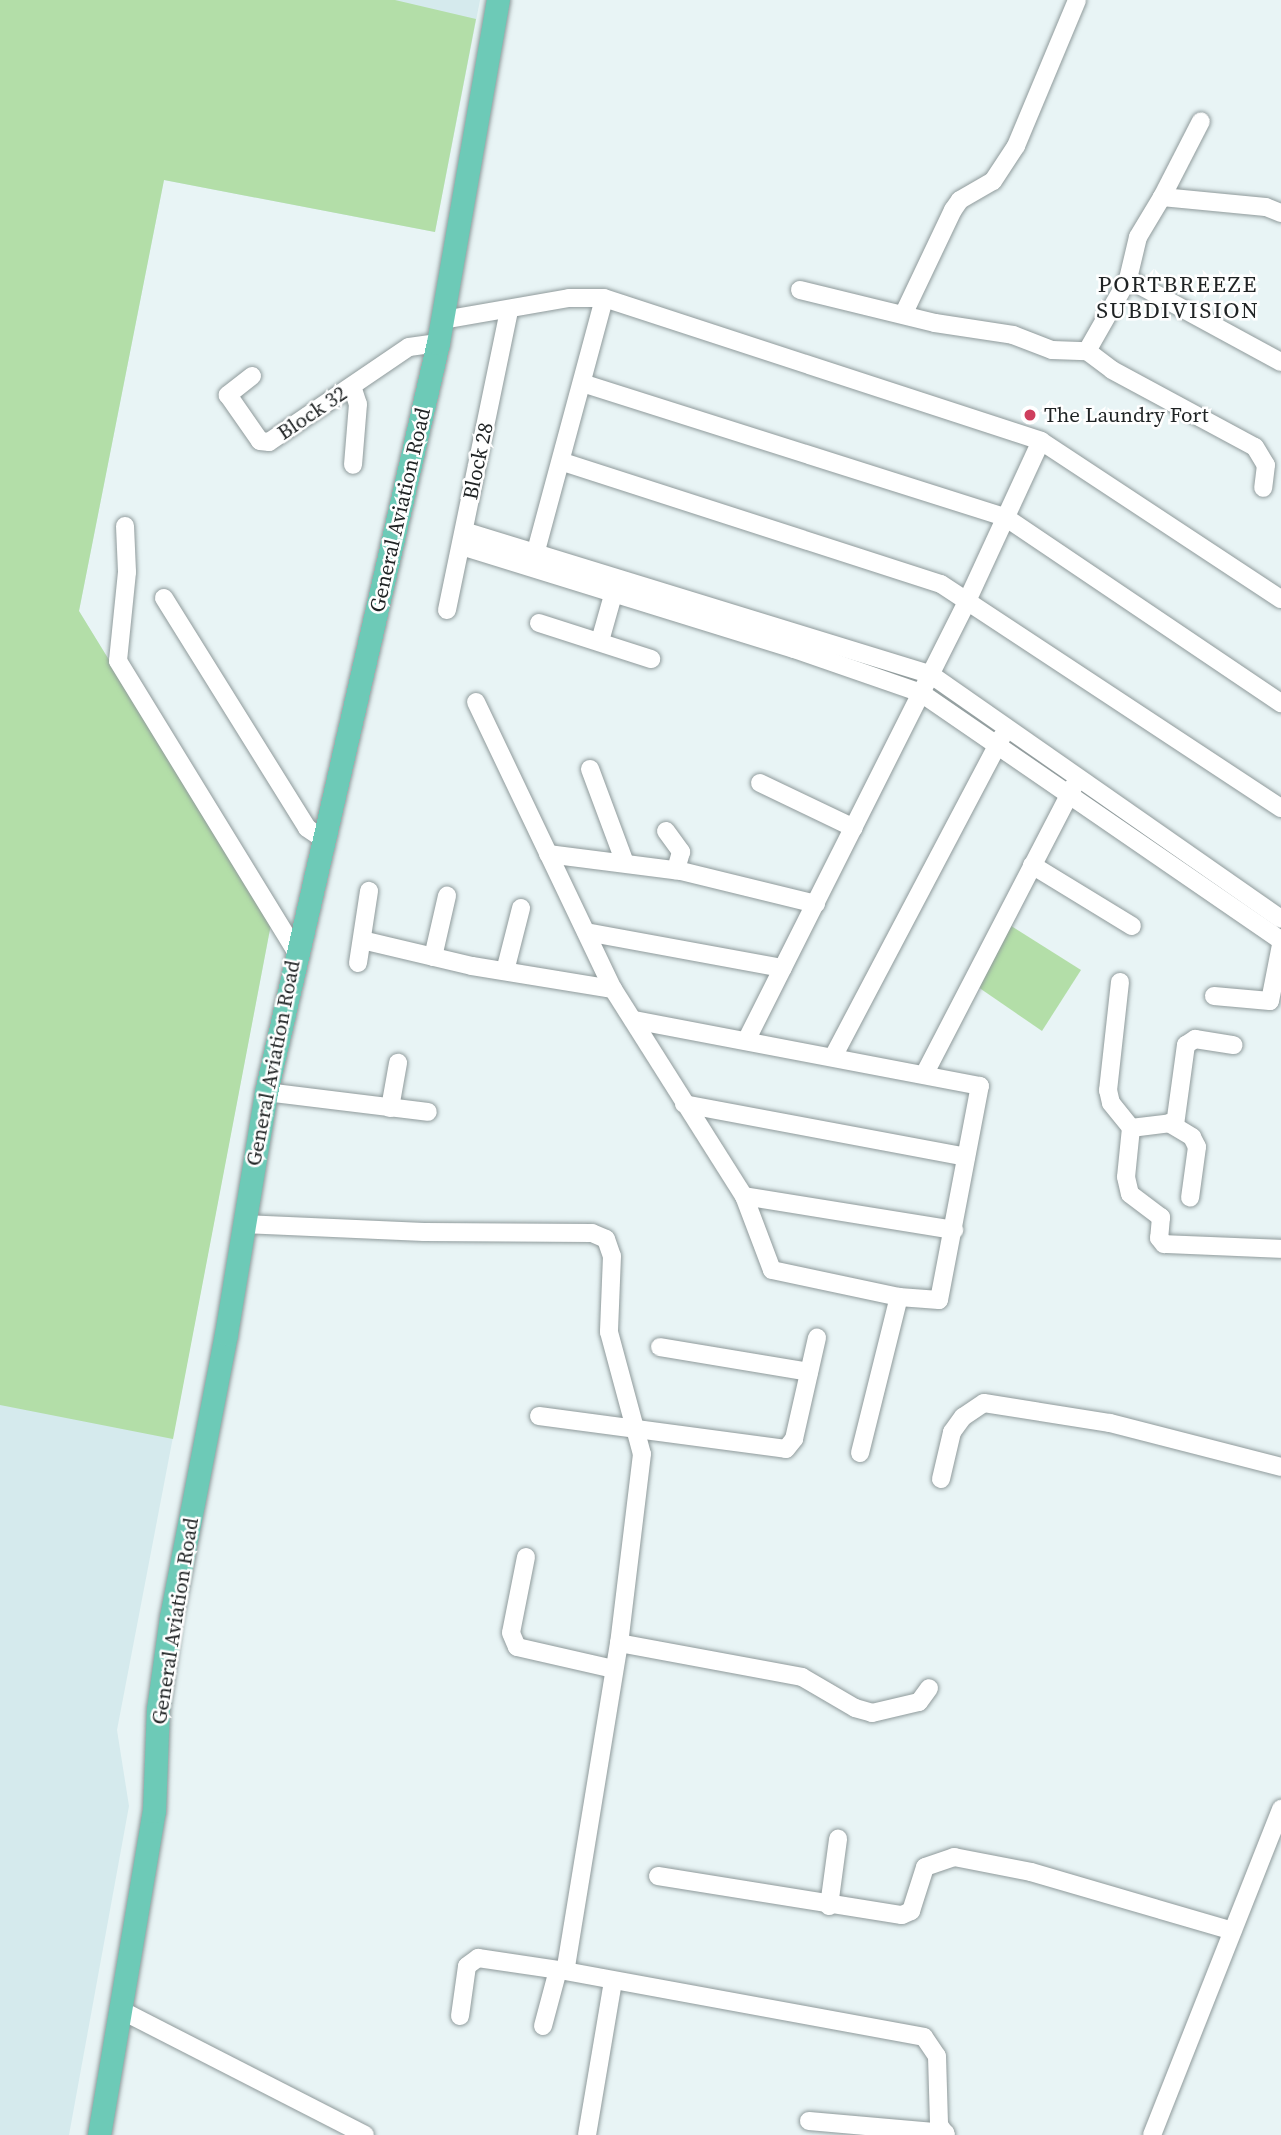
<!DOCTYPE html>
<html>
<head>
<meta charset="utf-8">
<style>
  body { margin:0 }
  #map { position:relative; width:1281px; height:2135px; overflow:hidden; background:#e8f4f5; font-family:"Source Serif 4",serif }
  div>[style] { position:absolute }
  .built>* { inset:0; background:#d5eaed }
  .green>* { inset:0; background:#b3dea8 }
  .roads { filter:drop-shadow(0 0 2px #8f9a9b) drop-shadow(0 0 2px #8f9a9b) }
  .minor>* { height:18px; margin:-9px; padding:0 9px; transform-origin:9px; border-radius:9px; background:#fff }
  .major>* { height:23px; margin:-11.5px; padding:0 11.5px; transform-origin:11.5px; border-radius:11.5px; background:#6dcab7 }
  .dots>* { width:19px; height:19px; translate:-50% -50%; box-sizing:border-box; border:4px solid #fff; border-radius:50% }
  span { translate:-50% -50%; white-space:nowrap; text-align:center; line-height:1.15; -webkit-text-stroke:5px #fff; paint-order:stroke }
  .street-label { font-size:21px; color:#1f2324 }
  .poi-label { font-size:21px; color:#1f2324 }
  .left { translate:0 -50%; text-align:left }
  .neighbourhood-label { font-size:23px; color:#1f2324; letter-spacing:2px }
</style>
</head>
<body>
<div id="map">
  <div class="built">
    <div style="clip-path:polygon(0 0,480px 0,435px 232px,164px 180px,79px 611px,271px 924px,117px 1730px,129px 1806px,69px 2135px,0 2135px)"></div>
  </div>
  <div class="green">
    <div style="clip-path:polygon(0 0,395px 0,476px 19px,435px 232px,164px 180px,79px 611px,271px 924px,173px 1439px,0 1405px)"></div>
    <div style="clip-path:polygon(1008px 924px,1081px 970px,1042px 1031px,978px 987px)"></div>
  </div>
  <div class="roads">
    <div class="minor">
      <div style="left:1162px;top:197px;width:85px;rotate:-62.8deg"></div>
      <div style="left:1128px;top:279px;width:174px;rotate:28.5deg"></div>
      <div style="left:800px;top:290px;width:139px;rotate:13.7deg"></div>
      <div style="left:935px;top:323px;width:79px;rotate:8.7deg"></div>
      <div style="left:1013px;top:335px;width:42px;rotate:21deg"></div>
      <div style="left:1052px;top:350px;width:35px;rotate:2deg"></div>
      <div style="left:1087px;top:351px;width:83px;rotate:-60.3deg"></div>
      <div style="left:1128px;top:279px;width:43px;rotate:-76.6deg"></div>
      <div style="left:1138px;top:237px;width:47px;rotate:-59deg"></div>
      <div style="left:1162px;top:197px;width:104px;rotate:5.5deg"></div>
      <div style="left:1266px;top:207px;width:16px;rotate:22deg"></div>
      <div style="left:904px;top:313px;width:114px;rotate:-64.6deg"></div>
      <div style="left:953px;top:210px;width:12px;rotate:-55deg"></div>
      <div style="left:960px;top:200px;width:38px;rotate:-30deg"></div>
      <div style="left:993px;top:181px;width:42px;rotate:-56.7deg"></div>
      <div style="left:1016px;top:146px;width:158px;rotate:-67.3deg"></div>
      <div style="left:443px;top:320px;width:128px;rotate:-9.9deg"></div>
      <div style="left:569px;top:298px;width:35px"></div>
      <div style="left:604px;top:298px;width:460px;rotate:18.1deg"></div>
      <div style="left:1041px;top:441px;width:287px;rotate:33.4deg"></div>
      <div style="left:1087px;top:351px;width:31px;rotate:37deg"></div>
      <div style="left:1112px;top:370px;width:162px;rotate:28.3deg"></div>
      <div style="left:1255px;top:447px;width:21px;rotate:59deg"></div>
      <div style="left:1266px;top:465px;width:23px;rotate:97deg"></div>
      <div style="left:252px;top:376px;width:31px;rotate:142deg"></div>
      <div style="left:228px;top:395px;width:56px;rotate:55.2deg"></div>
      <div style="left:260px;top:441px;width:9px;rotate:6deg"></div>
      <div style="left:269px;top:442px;width:169px;rotate:-34.2deg"></div>
      <div style="left:409px;top:347px;width:29px;rotate:-8deg"></div>
      <div style="left:582px;top:383px;width:444px;rotate:17.6deg"></div>
      <div style="left:1005px;top:517px;width:333px;rotate:34deg"></div>
      <div style="left:352px;top:386px;width:19px;rotate:72deg"></div>
      <div style="left:358px;top:404px;width:61px;rotate:94.7deg"></div>
      <div style="left:563px;top:462px;width:397px;rotate:17.9deg"></div>
      <div style="left:941px;top:584px;width:407px;rotate:33.4deg"></div>
      <div style="left:125px;top:526px;width:46px;rotate:87.5deg"></div>
      <div style="left:127px;top:572px;width:89px;rotate:95.8deg"></div>
      <div style="left:118px;top:661px;width:339px;rotate:58.5deg"></div>
      <div style="left:464px;top:531px;width:487px;rotate:17.1deg"></div>
      <div style="left:930px;top:674px;width:428px;rotate:34.9deg"></div>
      <div style="left:461px;top:546px;width:349px;rotate:17.2deg"></div>
      <div style="left:794px;top:649px;width:134px;rotate:19.1deg"></div>
      <div style="left:921px;top:693px;width:437px;rotate:34.5deg"></div>
      <div style="left:533px;top:562px;width:273px;rotate:-74.9deg"></div>
      <div style="left:164px;top:598px;width:271px;rotate:58.1deg"></div>
      <div style="left:307px;top:828px;width:22px;rotate:34deg"></div>
      <div style="left:447px;top:610px;width:305px;rotate:-78.3deg"></div>
      <div style="left:539px;top:623px;width:118px;rotate:17.8deg"></div>
      <div style="left:600px;top:641px;width:62px;rotate:-74.2deg"></div>
      <div style="left:476px;top:702px;width:318px;rotate:64.5deg"></div>
      <div style="left:613px;top:989px;width:245px;rotate:57.7deg"></div>
      <div style="left:744px;top:1196px;width:79px;rotate:69.3deg"></div>
      <div style="left:772px;top:1270px;width:130px;rotate:12deg"></div>
      <div style="left:899px;top:1297px;width:40px;rotate:4.3deg"></div>
      <div style="left:939px;top:1300px;width:218px;rotate:-79.2deg"></div>
      <div style="left:980px;top:1086px;width:353px;rotate:-169.2deg"></div>
      <div style="left:590px;top:769px;width:100px;rotate:69.6deg"></div>
      <div style="left:760px;top:783px;width:104px;rotate:25.6deg"></div>
      <div style="left:666px;top:831px;width:26px;rotate:54deg"></div>
      <div style="left:681px;top:852px;width:19px;rotate:106deg"></div>
      <div style="left:548px;top:854px;width:134px;rotate:7.3deg"></div>
      <div style="left:681px;top:871px;width:139px;rotate:13.7deg"></div>
      <div style="left:1032px;top:865px;width:117px;rotate:31.4deg"></div>
      <div style="left:586px;top:932px;width:200px;rotate:10.4deg"></div>
      <div style="left:362px;top:940px;width:113px;rotate:13.3deg"></div>
      <div style="left:472px;top:966px;width:143px;rotate:9.3deg"></div>
      <div style="left:433px;top:957px;width:63px;rotate:-77.1deg"></div>
      <div style="left:358px;top:963px;width:73px;rotate:-81.3deg"></div>
      <div style="left:505px;top:971px;width:65px;rotate:-75.7deg"></div>
      <div style="left:1120px;top:982px;width:109px;rotate:96.3deg"></div>
      <div style="left:1108px;top:1090px;width:13px;rotate:77deg"></div>
      <div style="left:1111px;top:1103px;width:32px;rotate:51deg"></div>
      <div style="left:1214px;top:996px;width:56px;rotate:5.1deg"></div>
      <div style="left:1270px;top:1001px;width:57px;rotate:-78.9deg"></div>
      <div style="left:747px;top:1039px;width:490px;rotate:-63.3deg"></div>
      <div style="left:967px;top:601px;width:176px;rotate:-65.2deg"></div>
      <div style="left:833px;top:1057px;width:362px;rotate:-62.2deg"></div>
      <div style="left:925px;top:1073px;width:324px;rotate:-62.6deg"></div>
      <div style="left:266px;top:1092px;width:163px;rotate:7deg"></div>
      <div style="left:684px;top:1104px;width:287px;rotate:10.6deg"></div>
      <div style="left:390px;top:1108px;width:46px;rotate:-79.9deg"></div>
      <div style="left:1175px;top:1125px;width:81px;rotate:-82.2deg"></div>
      <div style="left:1186px;top:1045px;width:11px;rotate:-34deg"></div>
      <div style="left:1195px;top:1039px;width:39px;rotate:9deg"></div>
      <div style="left:1131px;top:1128px;width:49px;rotate:95.8deg"></div>
      <div style="left:1126px;top:1177px;width:17px;rotate:77deg"></div>
      <div style="left:1130px;top:1194px;width:39px;rotate:37deg"></div>
      <div style="left:1161px;top:1217px;width:21px;rotate:95deg"></div>
      <div style="left:1159px;top:1238px;width:8px;rotate:50deg"></div>
      <div style="left:1164px;top:1244px;width:117px;rotate:2.4deg"></div>
      <div style="left:1131px;top:1128px;width:38px;rotate:-7deg"></div>
      <div style="left:1169px;top:1123px;width:27px;rotate:31deg"></div>
      <div style="left:1192px;top:1137px;width:11px;rotate:63deg"></div>
      <div style="left:1197px;top:1147px;width:51px;rotate:97.8deg"></div>
      <div style="left:744px;top:1196px;width:213px;rotate:9.2deg"></div>
      <div style="left:243px;top:1224px;width:181px;rotate:2.5deg"></div>
      <div style="left:424px;top:1232px;width:168px;rotate:0.3deg"></div>
      <div style="left:592px;top:1233px;width:15px;rotate:23deg"></div>
      <div style="left:606px;top:1239px;width:18px;rotate:71deg"></div>
      <div style="left:612px;top:1256px;width:76px;rotate:92.3deg"></div>
      <div style="left:609px;top:1332px;width:126px;rotate:74.9deg"></div>
      <div style="left:642px;top:1454px;width:190px;rotate:96.9deg"></div>
      <div style="left:619px;top:1643px;width:332px;rotate:99.3deg"></div>
      <div style="left:565px;top:1971px;width:365px;rotate:10.4deg"></div>
      <div style="left:924px;top:2037px;width:23px;rotate:56deg"></div>
      <div style="left:937px;top:2056px;width:69px;rotate:88.3deg"></div>
      <div style="left:939px;top:2125px;width:12px;rotate:55deg"></div>
      <div style="left:660px;top:1347px;width:151px;rotate:9.5deg"></div>
      <div style="left:539px;top:1416px;width:249px;rotate:7.6deg"></div>
      <div style="left:786px;top:1449px;width:13px;rotate:-51deg"></div>
      <div style="left:794px;top:1439px;width:104px;rotate:-77.2deg"></div>
      <div style="left:860px;top:1453px;width:161px;rotate:-76deg"></div>
      <div style="left:941px;top:1479px;width:48px;rotate:-76.8deg"></div>
      <div style="left:952px;top:1432px;width:19px;rotate:-54deg"></div>
      <div style="left:963px;top:1417px;width:25px;rotate:-34deg"></div>
      <div style="left:984px;top:1403px;width:128px;rotate:9deg"></div>
      <div style="left:1110px;top:1423px;width:177px;rotate:14.4deg"></div>
      <div style="left:526px;top:1557px;width:77px;rotate:101.2deg"></div>
      <div style="left:511px;top:1633px;width:15px;rotate:67deg"></div>
      <div style="left:517px;top:1647px;width:99px;rotate:12.8deg"></div>
      <div style="left:619px;top:1643px;width:186px;rotate:10.5deg"></div>
      <div style="left:802px;top:1677px;width:61px;rotate:30.3deg"></div>
      <div style="left:855px;top:1708px;width:18px;rotate:16deg"></div>
      <div style="left:872px;top:1713px;width:48px;rotate:-13.2deg"></div>
      <div style="left:919px;top:1702px;width:17px;rotate:-54deg"></div>
      <div style="left:658px;top:1876px;width:247px;rotate:9.1deg"></div>
      <div style="left:902px;top:1915px;width:10px;rotate:-24deg"></div>
      <div style="left:911px;top:1911px;width:46px;rotate:-72.3deg"></div>
      <div style="left:925px;top:1867px;width:31px;rotate:-19deg"></div>
      <div style="left:954px;top:1857px;width:78px;rotate:11deg"></div>
      <div style="left:1031px;top:1872px;width:210px;rotate:16.3deg"></div>
      <div style="left:829px;top:1906px;width:68px;rotate:-82.3deg"></div>
      <div style="left:121px;top:2010px;width:274px;rotate:27.1deg"></div>
      <div style="left:460px;top:2016px;width:50px;rotate:-82deg"></div>
      <div style="left:467px;top:1966px;width:14px;rotate:-36deg"></div>
      <div style="left:478px;top:1958px;width:81px;rotate:8.5deg"></div>
      <div style="left:558px;top:1970px;width:58px;rotate:105deg"></div>
      <div style="left:809px;top:2121px;width:137px;rotate:5deg"></div>
      <div style="left:587px;top:2135px;width:155px;rotate:-80.4deg"></div>
      <div style="left:1152px;top:2135px;width:351px;rotate:-68.4deg"></div>
    </div>
    <div class="major">
      <div style="left:99px;top:2135px;width:329px;rotate:-80.4deg"></div>
      <div style="left:154px;top:1811px;width:102px;rotate:-87.8deg"></div>
      <div style="left:158px;top:1709px;width:93px;rotate:-82deg"></div>
      <div style="left:171px;top:1617px;width:288px;rotate:-79deg"></div>
      <div style="left:226px;top:1334px;width:245px;rotate:-80.6deg"></div>
      <div style="left:266px;top:1092px;width:768px;rotate:-77.07deg"></div>
      <div style="left:438px;top:343px;width:348px;rotate:-80.1deg"></div>
    </div>
  </div>
  <div class="dots">
    <div style="left:1030px;top:415px;background:#ce3e5d"></div>
  </div>
  <div class="street-label">
    <span style="left:312px;top:413px;rotate:-34deg">Block 32</span>
    <span style="left:478px;top:461px;rotate:-78deg">Block 28</span>
    <span style="left:400px;top:510px;rotate:-77deg">General Aviation Road</span>
    <span style="left:273px;top:1063px;rotate:-79deg">General Aviation Road</span>
    <span style="left:175px;top:1621px;rotate:-81deg">General Aviation Road</span>
  </div>
  <div class="poi-label">
    <span class="left" style="left:1044px;top:415px">The Laundry Fort</span>
  </div>
  <div class="neighbourhood-label">
    <span style="left:1178px;top:297px">PORTBREEZE<br>SUBDIVISION</span>
  </div>
</div>
</body>
</html>
